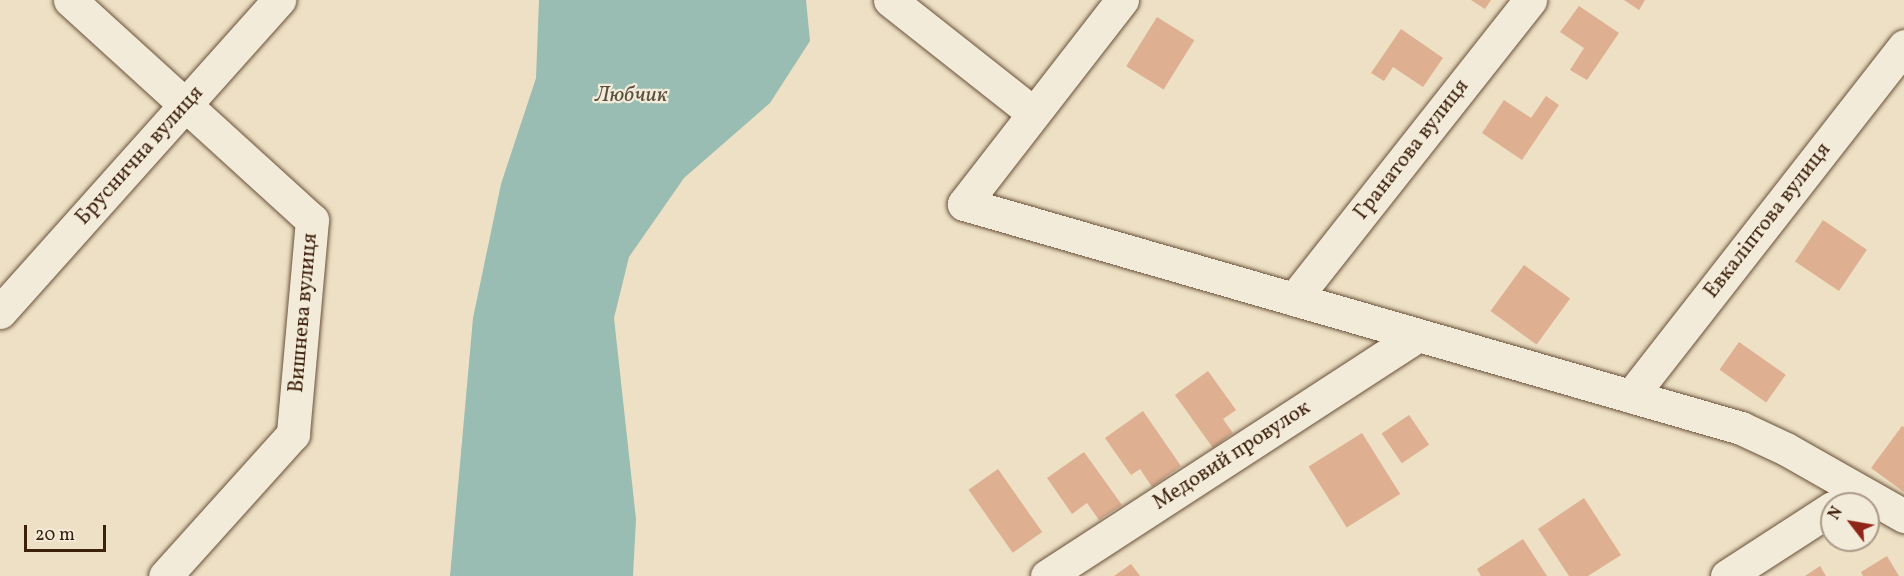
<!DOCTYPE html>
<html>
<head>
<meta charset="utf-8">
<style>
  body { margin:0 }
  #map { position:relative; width:1904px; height:576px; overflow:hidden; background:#ede0c4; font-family:Vollkorn,serif }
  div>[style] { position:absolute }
  .water>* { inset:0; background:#99bdb3 }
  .building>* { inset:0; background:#deaf91; transform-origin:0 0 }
  .roads { filter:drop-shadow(0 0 2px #69513a) drop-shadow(0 0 2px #69513a) }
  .street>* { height:33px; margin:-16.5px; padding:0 16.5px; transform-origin:16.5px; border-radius:16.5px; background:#f3ebd9 }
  span { translate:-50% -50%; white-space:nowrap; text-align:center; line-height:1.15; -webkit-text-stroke:4.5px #f3ebd9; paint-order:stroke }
  .street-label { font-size:21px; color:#3d210c }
  .water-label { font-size:22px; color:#59503e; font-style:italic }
  .north { position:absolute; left:1820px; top:492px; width:60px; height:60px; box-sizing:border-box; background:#f3ebd9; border:2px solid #aa9a87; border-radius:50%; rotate:301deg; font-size:16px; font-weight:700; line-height:24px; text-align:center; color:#3d210c }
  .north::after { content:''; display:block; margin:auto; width:21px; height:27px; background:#8f2418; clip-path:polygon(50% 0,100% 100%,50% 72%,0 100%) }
  .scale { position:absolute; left:24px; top:525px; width:82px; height:27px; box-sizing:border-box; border:3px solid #3d210c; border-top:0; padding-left:8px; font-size:18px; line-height:21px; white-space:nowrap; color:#3d210c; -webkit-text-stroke:4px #f3ebd9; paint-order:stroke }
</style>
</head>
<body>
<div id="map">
  <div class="water">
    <div style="clip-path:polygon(539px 0,806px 0,810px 41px,770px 103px,684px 178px,629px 257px,614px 318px,636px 519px,633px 576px,450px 576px,473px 318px,501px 184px,536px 78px)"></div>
  </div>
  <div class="building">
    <div style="clip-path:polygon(1471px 0,1491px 0,1485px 9px)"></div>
    <div style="clip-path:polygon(1624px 0,1645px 0,1639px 10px)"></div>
    <div style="clip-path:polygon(1579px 6px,1619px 33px,1587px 80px,1570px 70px,1584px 48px,1560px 32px)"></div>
    <div style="left:1157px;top:17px;width:44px;height:58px;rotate:32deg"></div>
    <div style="clip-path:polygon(1401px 29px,1443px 58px,1423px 87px,1393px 67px,1384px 81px,1371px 73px)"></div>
    <div style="clip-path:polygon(1546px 96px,1559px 105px,1522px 160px,1482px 133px,1504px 100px,1531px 118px)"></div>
    <div style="left:1823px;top:220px;width:53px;height:50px;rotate:34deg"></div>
    <div style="left:1524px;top:265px;width:57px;height:57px;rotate:36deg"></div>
    <div style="left:1739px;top:342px;width:57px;height:34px;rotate:35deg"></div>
    <div style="clip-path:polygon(1208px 371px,1236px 410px,1223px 419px,1233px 433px,1213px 448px,1175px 395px)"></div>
    <div style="clip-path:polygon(1143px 411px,1181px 466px,1152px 487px,1140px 469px,1131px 475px,1105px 438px)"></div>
    <div style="left:1409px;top:415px;width:36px;height:33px;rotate:56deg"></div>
    <div style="clip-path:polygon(1902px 426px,1904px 427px,1904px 492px,1871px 468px)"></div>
    <div style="left:1362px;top:433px;width:72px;height:63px;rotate:58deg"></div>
    <div style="clip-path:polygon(1084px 452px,1122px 505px,1099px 520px,1087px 503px,1072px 514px,1047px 478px)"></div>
    <div style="left:998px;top:469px;width:77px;height:36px;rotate:55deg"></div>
    <div style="clip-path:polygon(1584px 498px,1621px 555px,1588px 576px,1569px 576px,1538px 529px)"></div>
    <div style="clip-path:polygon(1523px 539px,1547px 576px,1481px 576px,1477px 569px)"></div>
    <div style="clip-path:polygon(1887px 556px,1899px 576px,1863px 576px,1861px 572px)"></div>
    <div style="clip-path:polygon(1131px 564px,1140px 576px,1114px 576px)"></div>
    <div style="clip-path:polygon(1820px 566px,1826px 576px,1805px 576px)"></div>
  </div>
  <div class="roads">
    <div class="street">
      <div style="left:70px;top:0;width:327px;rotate:42.3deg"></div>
      <div style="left:312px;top:220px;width:215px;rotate:95.1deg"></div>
      <div style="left:293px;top:434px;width:191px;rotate:132deg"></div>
      <div style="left:890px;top:0;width:182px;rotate:38.3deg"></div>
      <div style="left:1122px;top:0;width:258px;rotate:127.8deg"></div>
      <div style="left:964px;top:204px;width:809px;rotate:16.08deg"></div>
      <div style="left:1741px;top:428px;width:50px;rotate:25deg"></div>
      <div style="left:1786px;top:449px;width:136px;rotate:29.6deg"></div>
      <div style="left:1294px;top:299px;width:381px;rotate:-51.7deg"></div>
      <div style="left:0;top:312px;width:419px;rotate:-48.2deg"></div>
      <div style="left:1631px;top:396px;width:444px;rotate:-52deg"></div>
      <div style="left:1047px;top:576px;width:441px;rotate:-33deg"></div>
      <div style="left:1727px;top:576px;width:125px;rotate:-32.9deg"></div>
    </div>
  </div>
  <div class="street-label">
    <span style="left:1412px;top:150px;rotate:-52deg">Гранатова вулиця</span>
    <span style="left:140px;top:156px;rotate:-48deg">Бруснична вулиця</span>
    <span style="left:1768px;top:221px;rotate:-52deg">Евкаліптова вулиця</span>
    <span style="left:304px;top:313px;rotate:-85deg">Вишнева вулиця</span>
    <span style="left:1232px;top:456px;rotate:-33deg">Медовий провулок</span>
  </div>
  <div class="water-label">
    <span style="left:631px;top:96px">Любчик</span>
  </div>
  <div class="north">N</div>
  <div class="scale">20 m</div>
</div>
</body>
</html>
